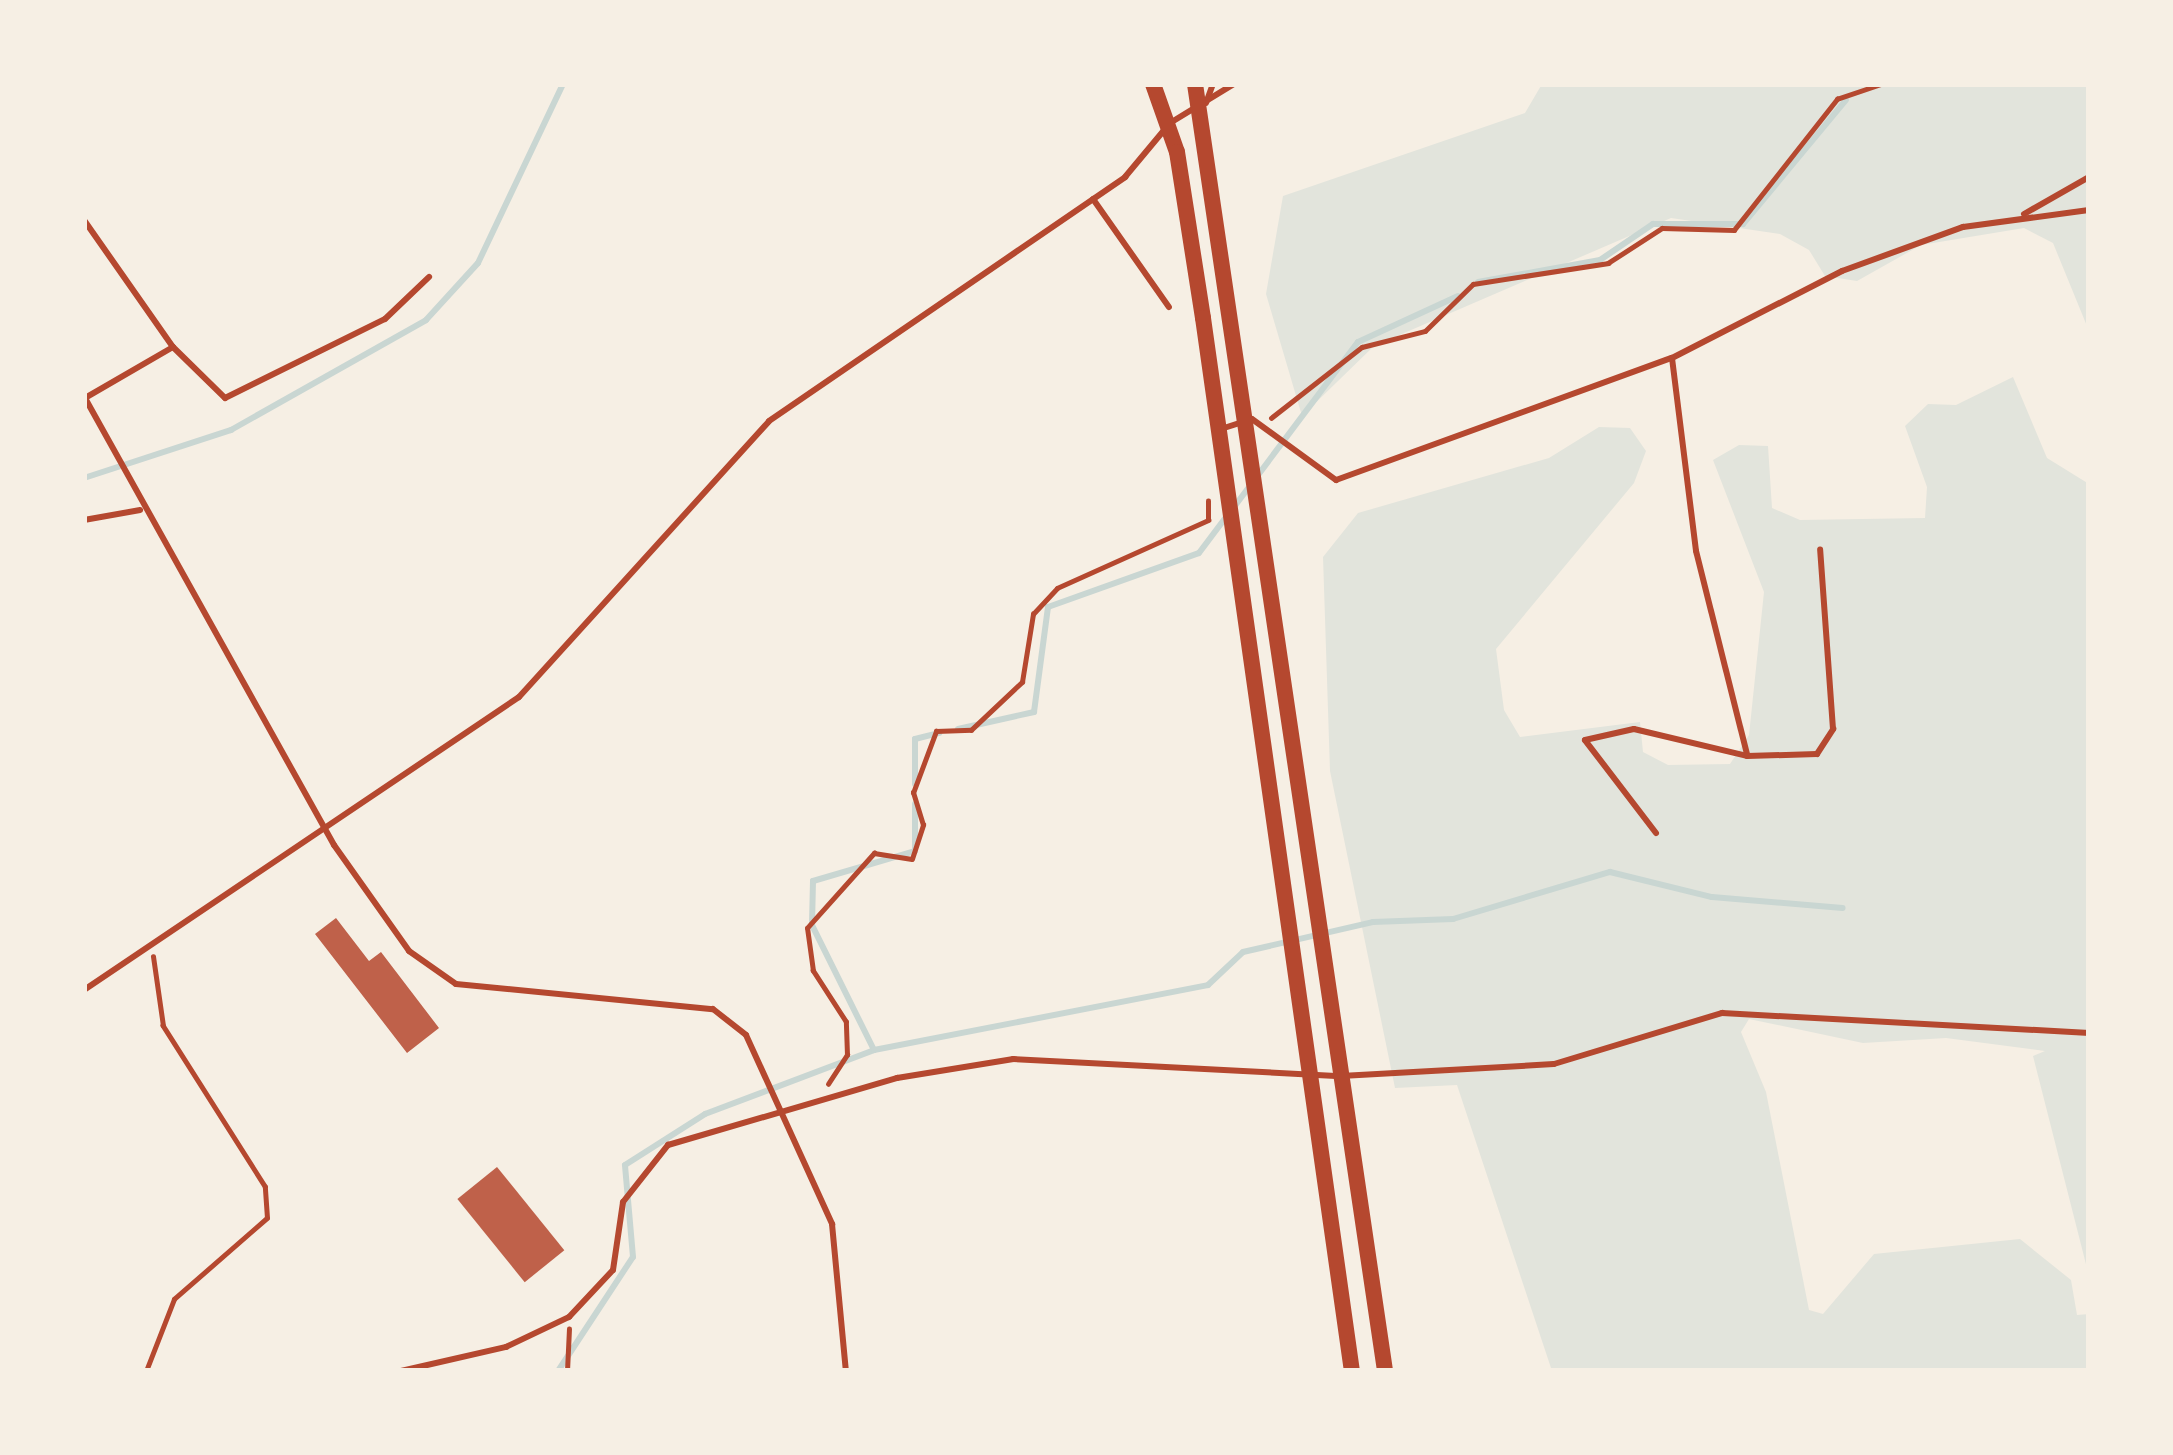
<!DOCTYPE html>
<html>
<head>
<meta charset="utf-8">
<style>
  body { margin:0 }
  #map { position:relative; width:2173px; height:1455px; overflow:hidden; background:#f6efe4; font-family:"Noto Sans",sans-serif }
  div>[style] { position:absolute }
  .green>* { inset:0; background:#e2e4dc }
  .stream>* { height:6px; margin:-3px; padding:0 3px; transform-origin:3px; border-radius:3px; background:#c9d6d2 }
  .building>* { inset:0; background:#bf614a; transform-origin:0 0 }
  .path>* { height:4.5px; margin:-2.25px; padding:0 2.25px; transform-origin:2.25px; border-radius:2.25px; background:#b5482f }
  .service>* { height:6px; margin:-3px; padding:0 3px; transform-origin:3px; border-radius:3px; background:#b5482f }
  .secondary>* { height:16px; margin:-8px; padding:0 8px; transform-origin:8px; border-radius:8px; background:#b5482f }
  span { translate:-50% -50%; white-space:nowrap; text-align:center; line-height:1.15; -webkit-text-stroke:10px #f6efe4; paint-order:stroke }
  .frame { position:absolute; inset:0; border:87px solid #f6efe4; pointer-events:none }
</style>
</head>
<body>
<div id="map">
  <div class="green">
    <div style="clip-path:polygon(1542px 84px,2089px 84px,2089px 331px,2053px 243px,2024px 228px,1921px 245px,1857px 281px,1825px 276px,1809px 250px,1780px 234px,1671px 218px,1374px 346px,1302px 416px,1266px 294px,1283px 196px,1525px 113px)"></div>
    <div style="clip-path:polygon(2013px 377px,2047px 458px,2089px 484px,2089px 1276px,2033px 1056px,2045px 1051px,1946px 1038px,1863px 1043px,1749px 1019px,1741px 1032px,1766px 1092px,1809px 1310px,1823px 1314px,1874px 1254px,2020px 1239px,2071px 1280px,2077px 1315px,2089px 1314px,2089px 1371px,1552px 1371px,1457px 1085px,1395px 1088px,1330px 771px,1323px 557px,1358px 513px,1549px 458px,1599px 427px,1630px 428px,1646px 451px,1634px 483px,1496px 649px,1504px 710px,1520px 737px,1640px 722px,1643px 752px,1668px 765px,1730px 764px,1749px 735px,1764px 592px,1713px 460px,1739px 445px,1768px 446px,1772px 508px,1800px 520px,1925px 518px,1927px 487px,1905px 426px,1928px 404px,1956px 405px)"></div>
  </div>
  <div class="stream">
    <div style="left:1478px;top:282px;width:124px;rotate:-10.2deg"></div>
    <div style="left:1600px;top:260px;width:64px;rotate:-34.2deg"></div>
    <div style="left:1653px;top:224px;width:90px"></div>
    <div style="left:1743px;top:224px;width:161px;rotate:-50.3deg"></div>
    <div style="left:84px;top:478px;width:155px;rotate:-18.1deg"></div>
    <div style="left:231px;top:430px;width:224px;rotate:-29.4deg"></div>
    <div style="left:426px;top:320px;width:77px;rotate:-47.6deg"></div>
    <div style="left:478px;top:263px;width:198px;rotate:-64.6deg"></div>
    <div style="left:1234px;top:507px;width:206px;rotate:-53.1deg"></div>
    <div style="left:1358px;top:342px;width:110px;rotate:-24.7deg"></div>
    <div style="left:958px;top:729px;width:78px;rotate:-12.6deg"></div>
    <div style="left:1034px;top:712px;width:106px;rotate:-82.4deg"></div>
    <div style="left:1048px;top:607px;width:160px;rotate:-19.7deg"></div>
    <div style="left:1199px;top:553px;width:45px;rotate:-53.1deg"></div>
    <div style="left:915px;top:784px;width:45px;rotate:-90deg"></div>
    <div style="left:915px;top:739px;width:25px;rotate:-14deg"></div>
    <div style="left:874px;top:1050px;width:140px;rotate:-116.4deg"></div>
    <div style="left:812px;top:925px;width:44px;rotate:-88.7deg"></div>
    <div style="left:813px;top:881px;width:106px;rotate:-16.4deg"></div>
    <div style="left:915px;top:851px;width:47px;rotate:-90deg"></div>
    <div style="left:558px;top:1371px;width:136px;rotate:-56.7deg"></div>
    <div style="left:633px;top:1257px;width:92px;rotate:-95deg"></div>
    <div style="left:625px;top:1165px;width:95px;rotate:-32.5deg"></div>
    <div style="left:705px;top:1114px;width:181px;rotate:-20.7deg"></div>
    <div style="left:874px;top:1050px;width:340px;rotate:-11deg"></div>
    <div style="left:1208px;top:985px;width:48px;rotate:-43.3deg"></div>
    <div style="left:1243px;top:952px;width:133px;rotate:-13deg"></div>
    <div style="left:1373px;top:922px;width:80px;rotate:-2.1deg"></div>
    <div style="left:1453px;top:919px;width:164px;rotate:-16.7deg"></div>
    <div style="left:1610px;top:872px;width:105px;rotate:13.8deg"></div>
    <div style="left:1712px;top:897px;width:131px;rotate:4.8deg"></div>
  </div>
  <div class="building">
    <div style="clip-path:polygon(336px 918px,369px 961px,381px 952px,439px 1028px,407px 1053px,315px 934px)"></div>
    <div style="left:497px;top:1167px;width:107px;height:51px;rotate:51deg"></div>
  </div>
  <div class="path">
    <div style="left:1271px;top:418px;width:115px;rotate:-38deg"></div>
    <div style="left:1362px;top:347px;width:65px;rotate:-14.3deg"></div>
    <div style="left:1425px;top:331px;width:67px;rotate:-44.4deg"></div>
    <div style="left:1473px;top:284px;width:137px;rotate:-8.8deg"></div>
    <div style="left:1608px;top:263px;width:64px;rotate:-32.9deg"></div>
    <div style="left:1662px;top:228px;width:72px;rotate:1.6deg"></div>
    <div style="left:1734px;top:230px;width:167px;rotate:-51.8deg"></div>
    <div style="left:1837px;top:99px;width:46px;rotate:-18.8deg"></div>
    <div style="left:828px;top:1084px;width:35px;rotate:-57deg"></div>
    <div style="left:847px;top:1055px;width:33px;rotate:-92deg"></div>
    <div style="left:846px;top:1022px;width:61px;rotate:-122.9deg"></div>
    <div style="left:813px;top:971px;width:43px;rotate:-97.9deg"></div>
    <div style="left:807px;top:928px;width:101px;rotate:-48.2deg"></div>
    <div style="left:874px;top:853px;width:38px;rotate:9deg"></div>
    <div style="left:912px;top:859px;width:36px;rotate:-72deg"></div>
    <div style="left:923px;top:825px;width:34px;rotate:-107deg"></div>
    <div style="left:913px;top:793px;width:66px;rotate:-69.6deg"></div>
    <div style="left:936px;top:731px;width:35px;rotate:-2deg"></div>
    <div style="left:971px;top:730px;width:70px;rotate:-43.3deg"></div>
    <div style="left:1022px;top:682px;width:69px;rotate:-80.8deg"></div>
    <div style="left:1033px;top:614px;width:35px;rotate:-47deg"></div>
    <div style="left:1057px;top:588px;width:166px;rotate:-24.2deg"></div>
    <div style="left:1208px;top:520px;width:19px;rotate:-90deg"></div>
    <div style="left:146px;top:1371px;width:77px;rotate:-68.7deg"></div>
    <div style="left:174px;top:1299px;width:123px;rotate:-41.1deg"></div>
    <div style="left:267px;top:1218px;width:31px;rotate:-94deg"></div>
    <div style="left:265px;top:1187px;width:191px;rotate:-122.4deg"></div>
    <div style="left:163px;top:1026px;width:70px;rotate:-98.2deg"></div>
    <div style="left:567px;top:1371px;width:42px;rotate:-87.3deg"></div>
  </div>
  <div class="service">
    <div style="left:1206px;top:103px;width:20px;rotate:-70deg"></div>
    <div style="left:1093px;top:199px;width:132px;rotate:54.9deg"></div>
    <div style="left:2024px;top:214px;width:75px;rotate:-29.6deg"></div>
    <div style="left:84px;top:220px;width:155px;rotate:55deg"></div>
    <div style="left:173px;top:347px;width:102px;rotate:149.9deg"></div>
    <div style="left:85px;top:398px;width:512px;rotate:60.88deg"></div>
    <div style="left:334px;top:845px;width:130px;rotate:54.7deg"></div>
    <div style="left:409px;top:951px;width:57px;rotate:35.1deg"></div>
    <div style="left:456px;top:984px;width:258px;rotate:5.6deg"></div>
    <div style="left:713px;top:1009px;width:42px;rotate:38.2deg"></div>
    <div style="left:746px;top:1035px;width:208px;rotate:65.5deg"></div>
    <div style="left:832px;top:1224px;width:148px;rotate:84.6deg"></div>
    <div style="left:173px;top:347px;width:73px;rotate:44.4deg"></div>
    <div style="left:225px;top:398px;width:178px;rotate:-26.3deg"></div>
    <div style="left:385px;top:319px;width:61px;rotate:-43.7deg"></div>
    <div style="left:1672px;top:358px;width:194px;rotate:82.9deg"></div>
    <div style="left:1696px;top:551px;width:209px;rotate:75.9deg"></div>
    <div style="left:1224px;top:428px;width:29px;rotate:-18deg"></div>
    <div style="left:1252px;top:419px;width:104px;rotate:36deg"></div>
    <div style="left:1336px;top:480px;width:357px;rotate:-20deg"></div>
    <div style="left:1672px;top:358px;width:191px;rotate:-27.1deg"></div>
    <div style="left:1842px;top:271px;width:129px;rotate:-20deg"></div>
    <div style="left:1963px;top:227px;width:127px;rotate:-7.7deg"></div>
    <div style="left:84px;top:520px;width:57px;rotate:-10.1deg"></div>
    <div style="left:1656px;top:833px;width:117px;rotate:-127.4deg"></div>
    <div style="left:1585px;top:740px;width:50px;rotate:-12.7deg"></div>
    <div style="left:1634px;top:729px;width:116px;rotate:13.4deg"></div>
    <div style="left:1747px;top:756px;width:70px;rotate:-1.6deg"></div>
    <div style="left:1817px;top:754px;width:30px;rotate:-57deg"></div>
    <div style="left:1833px;top:729px;width:180px;rotate:-94.1deg"></div>
    <div style="left:84px;top:990px;width:524px;rotate:-33.96deg"></div>
    <div style="left:519px;top:697px;width:372px;rotate:-47.8deg"></div>
    <div style="left:769px;top:421px;width:432px;rotate:-34.4deg"></div>
    <div style="left:1125px;top:177px;width:70px;rotate:-50.2deg"></div>
    <div style="left:1170px;top:123px;width:75px;rotate:-31.4deg"></div>
    <div style="left:401px;top:1371px;width:108px;rotate:-12.9deg"></div>
    <div style="left:506px;top:1347px;width:70px;rotate:-25.5deg"></div>
    <div style="left:569px;top:1317px;width:64px;rotate:-46.9deg"></div>
    <div style="left:613px;top:1270px;width:69px;rotate:-81.6deg"></div>
    <div style="left:623px;top:1202px;width:73px;rotate:-51.7deg"></div>
    <div style="left:668px;top:1145px;width:239px;rotate:-16.3deg"></div>
    <div style="left:897px;top:1078px;width:118px;rotate:-9.3deg"></div>
    <div style="left:1013px;top:1059px;width:328px;rotate:3deg"></div>
    <div style="left:1341px;top:1076px;width:213px;rotate:-3.2deg"></div>
    <div style="left:1554px;top:1064px;width:176px;rotate:-16.9deg"></div>
    <div style="left:1722px;top:1013px;width:368px;rotate:3.1deg"></div>
  </div>
  <div class="secondary">
    <div style="left:1153px;top:84px;width:72px;rotate:70.6deg"></div>
    <div style="left:1177px;top:152px;width:168px;rotate:81.1deg"></div>
    <div style="left:1203px;top:318px;width:1063px;rotate:81.95deg"></div>
    <div style="left:1195px;top:84px;width:1301px;rotate:81.6deg"></div>
  </div>
  <div class="frame"></div>
</div>
</body>
</html>
